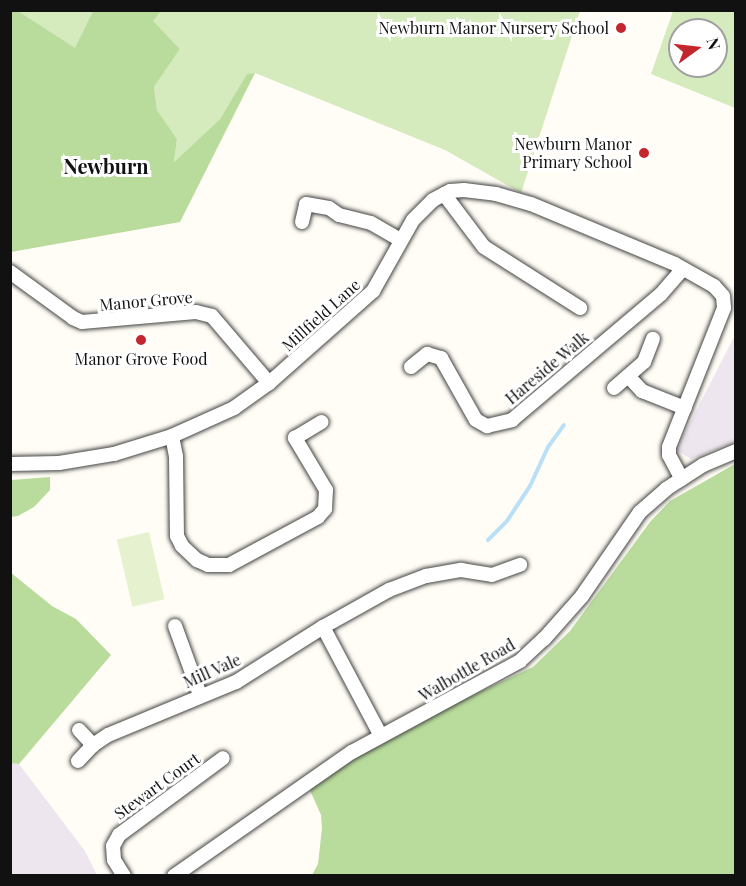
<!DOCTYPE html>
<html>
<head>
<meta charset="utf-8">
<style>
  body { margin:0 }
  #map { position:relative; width:746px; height:886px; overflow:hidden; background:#fffdf5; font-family:"Playfair Display",serif }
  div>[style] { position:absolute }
  .industrial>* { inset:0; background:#eee6ef }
  .green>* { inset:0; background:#d5ebbd }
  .forest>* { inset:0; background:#b9dc9c }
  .pitch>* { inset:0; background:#e6f2cf; transform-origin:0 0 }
  .stream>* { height:4px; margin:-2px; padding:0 2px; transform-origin:2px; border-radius:2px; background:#b9e0f7 }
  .roads { filter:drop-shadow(0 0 2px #444) drop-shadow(0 0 2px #444) }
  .minor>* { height:14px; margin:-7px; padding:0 7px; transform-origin:7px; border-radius:7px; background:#fff }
  .dots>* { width:16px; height:16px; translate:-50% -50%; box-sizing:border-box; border:3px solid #fff; border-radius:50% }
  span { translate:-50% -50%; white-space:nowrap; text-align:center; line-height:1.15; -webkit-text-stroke:6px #fff; paint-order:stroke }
  .poi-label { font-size:16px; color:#111 }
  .right { translate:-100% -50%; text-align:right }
  .street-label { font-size:16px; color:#111 }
  .quarter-label { font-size:20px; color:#111; font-weight:700 }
  .frame { position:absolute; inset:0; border:12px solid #111; pointer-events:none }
  .north { position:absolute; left:668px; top:18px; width:60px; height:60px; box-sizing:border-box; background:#fff; border:2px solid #a0a0a0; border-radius:50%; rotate:75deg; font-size:16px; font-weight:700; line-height:24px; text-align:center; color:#111 }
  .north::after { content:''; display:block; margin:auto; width:21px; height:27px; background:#c4262e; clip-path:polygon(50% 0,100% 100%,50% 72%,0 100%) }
</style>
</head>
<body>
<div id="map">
  <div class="industrial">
    <div style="clip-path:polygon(735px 335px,735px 442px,691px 459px,676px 450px)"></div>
    <div style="clip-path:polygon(10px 763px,19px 764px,85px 851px,97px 875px,11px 875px)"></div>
  </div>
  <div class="green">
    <div style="clip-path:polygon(161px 10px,580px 11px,521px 193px,445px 150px,255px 73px,247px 75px,220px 119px,174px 162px,177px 139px,157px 110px,154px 87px,180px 49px,152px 21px)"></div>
    <div style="clip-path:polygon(18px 11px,93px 11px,75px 49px)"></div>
    <div style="clip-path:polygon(evenodd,673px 11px,735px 11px,735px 108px,651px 74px,673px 11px,680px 30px,716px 30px,716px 66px,680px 66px,680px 30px)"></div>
  </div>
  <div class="forest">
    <div style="clip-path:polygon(11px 10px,18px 11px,75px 48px,93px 11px,161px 11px,153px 21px,180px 49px,154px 87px,157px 110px,177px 139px,174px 162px,220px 119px,247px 74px,255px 73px,180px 222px,11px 252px)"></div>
    <div style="clip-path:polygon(735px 464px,735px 875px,312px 875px,318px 864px,322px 828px,321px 815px,309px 788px,407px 726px,533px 667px,570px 631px,650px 522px,670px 501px)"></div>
    <div style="clip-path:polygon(50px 477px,50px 490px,34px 507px,18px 516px,11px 517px,11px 480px)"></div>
    <div style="clip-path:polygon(10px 572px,52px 606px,76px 619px,111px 655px,19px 764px,10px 763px)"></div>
  </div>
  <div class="pitch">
    <div style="left:149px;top:532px;width:69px;height:33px;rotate:77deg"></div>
  </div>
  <div class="stream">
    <div style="left:488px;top:540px;width:27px;rotate:-45deg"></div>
    <div style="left:507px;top:521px;width:42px;rotate:-56.7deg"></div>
    <div style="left:530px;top:486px;width:43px;rotate:-65.2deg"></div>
    <div style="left:548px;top:447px;width:27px;rotate:-54deg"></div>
  </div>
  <div class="roads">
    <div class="minor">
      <div style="left:444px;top:194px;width:66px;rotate:53deg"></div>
      <div style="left:484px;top:247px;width:114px;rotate:32.4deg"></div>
      <div style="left:302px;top:222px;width:18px;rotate:-77deg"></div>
      <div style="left:306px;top:204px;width:23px;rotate:10deg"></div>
      <div style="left:329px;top:208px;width:12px;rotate:35deg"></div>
      <div style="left:339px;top:215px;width:33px;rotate:14deg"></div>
      <div style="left:371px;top:223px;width:34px;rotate:30deg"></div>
      <div style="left:10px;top:272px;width:78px;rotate:36.1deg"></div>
      <div style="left:73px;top:318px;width:10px;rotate:24deg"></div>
      <div style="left:82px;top:322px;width:114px;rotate:-5deg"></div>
      <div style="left:196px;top:312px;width:16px;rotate:14deg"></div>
      <div style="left:212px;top:316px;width:88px;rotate:49.6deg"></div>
      <div style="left:411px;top:367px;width:21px;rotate:-39deg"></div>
      <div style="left:427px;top:354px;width:15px;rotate:16deg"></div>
      <div style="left:441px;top:358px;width:71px;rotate:60.6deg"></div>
      <div style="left:476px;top:420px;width:13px;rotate:29deg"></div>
      <div style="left:487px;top:426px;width:26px;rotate:-13deg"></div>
      <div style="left:512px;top:420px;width:195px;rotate:-40.2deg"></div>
      <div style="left:661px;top:294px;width:33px;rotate:-49deg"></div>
      <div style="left:628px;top:376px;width:21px;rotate:47deg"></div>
      <div style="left:642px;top:391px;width:46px;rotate:21.6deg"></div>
      <div style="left:614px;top:388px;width:40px;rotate:-41deg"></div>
      <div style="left:644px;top:362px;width:25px;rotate:-69deg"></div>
      <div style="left:172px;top:436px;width:20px;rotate:79deg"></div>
      <div style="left:176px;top:456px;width:80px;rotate:89.3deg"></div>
      <div style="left:177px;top:536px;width:11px;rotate:63deg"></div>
      <div style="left:182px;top:546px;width:21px;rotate:43deg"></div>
      <div style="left:197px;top:560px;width:12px;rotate:24deg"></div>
      <div style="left:208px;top:565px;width:21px"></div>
      <div style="left:229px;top:565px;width:101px;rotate:-28.3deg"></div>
      <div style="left:318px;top:517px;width:11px;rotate:-49deg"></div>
      <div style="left:325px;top:509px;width:19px;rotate:-87deg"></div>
      <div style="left:326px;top:490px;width:61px;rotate:-120.8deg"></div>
      <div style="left:295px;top:438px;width:31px;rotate:-31deg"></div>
      <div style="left:10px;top:464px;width:49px;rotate:-1.2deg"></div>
      <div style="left:59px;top:463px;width:56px;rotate:-9.3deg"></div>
      <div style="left:114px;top:454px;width:61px;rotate:-17.2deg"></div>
      <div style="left:172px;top:436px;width:68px;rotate:-24.3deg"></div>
      <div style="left:234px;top:408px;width:43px;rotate:-35.5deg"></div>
      <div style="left:269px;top:383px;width:139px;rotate:-41.5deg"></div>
      <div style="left:373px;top:291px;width:81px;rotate:-60.6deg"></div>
      <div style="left:413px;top:220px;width:28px;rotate:-45deg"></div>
      <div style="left:433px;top:200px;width:19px;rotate:-28deg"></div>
      <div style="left:450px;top:191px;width:14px;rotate:-4deg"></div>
      <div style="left:464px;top:190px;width:32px;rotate:7deg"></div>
      <div style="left:496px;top:194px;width:36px;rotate:16deg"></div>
      <div style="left:531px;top:204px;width:156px;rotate:22.6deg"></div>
      <div style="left:675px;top:264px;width:45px;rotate:29.4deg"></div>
      <div style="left:714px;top:286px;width:13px;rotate:48deg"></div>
      <div style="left:723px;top:296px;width:12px;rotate:85deg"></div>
      <div style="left:724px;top:308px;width:149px;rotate:111.6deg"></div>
      <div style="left:669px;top:447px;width:8px;rotate:90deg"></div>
      <div style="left:669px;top:455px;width:27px;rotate:62deg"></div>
      <div style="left:175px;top:626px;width:73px;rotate:70.1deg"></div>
      <div style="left:323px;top:627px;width:123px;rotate:62deg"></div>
      <div style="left:79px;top:730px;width:21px;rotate:47deg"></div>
      <div style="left:78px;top:761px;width:22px;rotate:-47deg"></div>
      <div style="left:93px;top:745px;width:18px;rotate:-34deg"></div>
      <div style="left:108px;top:735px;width:139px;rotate:-22.5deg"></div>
      <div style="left:236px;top:682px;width:103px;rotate:-32.3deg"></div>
      <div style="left:323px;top:627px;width:76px;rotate:-29.3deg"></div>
      <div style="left:389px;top:590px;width:40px;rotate:-21deg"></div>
      <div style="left:426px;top:576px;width:36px;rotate:-10deg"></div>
      <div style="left:461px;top:570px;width:31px;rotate:9deg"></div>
      <div style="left:492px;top:575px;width:30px;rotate:-20deg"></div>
      <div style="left:124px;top:876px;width:19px;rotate:-122deg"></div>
      <div style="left:114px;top:860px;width:14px;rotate:-94deg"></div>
      <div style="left:113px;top:846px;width:13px;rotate:-61deg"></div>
      <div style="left:119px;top:835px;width:129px;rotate:-36.5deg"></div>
      <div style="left:174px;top:876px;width:217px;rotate:-34.9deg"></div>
      <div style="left:352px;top:752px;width:191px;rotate:-28.4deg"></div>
      <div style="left:520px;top:661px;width:33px;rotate:-43deg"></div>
      <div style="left:544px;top:639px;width:57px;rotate:-48.5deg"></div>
      <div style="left:582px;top:596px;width:102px;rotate:-55.4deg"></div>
      <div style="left:640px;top:512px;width:35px;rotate:-41deg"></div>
      <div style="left:666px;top:489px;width:44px;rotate:-33deg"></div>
      <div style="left:703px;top:465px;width:36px;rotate:-23deg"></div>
    </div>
  </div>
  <div class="dots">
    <div style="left:621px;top:28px;background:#c4262e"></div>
    <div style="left:644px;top:153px;background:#c4262e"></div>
    <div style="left:141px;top:340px;background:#c4262e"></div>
  </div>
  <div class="poi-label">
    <span class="right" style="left:609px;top:28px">Newburn Manor Nursery School</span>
    <span class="right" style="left:632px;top:153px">Newburn Manor<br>Primary School</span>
    <span style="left:141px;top:359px">Manor Grove Food</span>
  </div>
  <div class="street-label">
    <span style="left:146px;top:301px;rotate:-5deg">Manor Grove</span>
    <span style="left:321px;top:315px;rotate:-42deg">Millfield Lane</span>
    <span style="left:547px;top:368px;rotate:-40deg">Hareside Walk</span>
    <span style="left:467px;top:670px;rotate:-30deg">Walbottle Road</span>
    <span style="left:212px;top:671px;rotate:-24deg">Mill Vale</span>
    <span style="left:157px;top:786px;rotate:-36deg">Stewart Court</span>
  </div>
  <div class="quarter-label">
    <span style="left:106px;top:165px">Newburn</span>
  </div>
  <div class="frame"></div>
  <div class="north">N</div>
</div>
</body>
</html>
